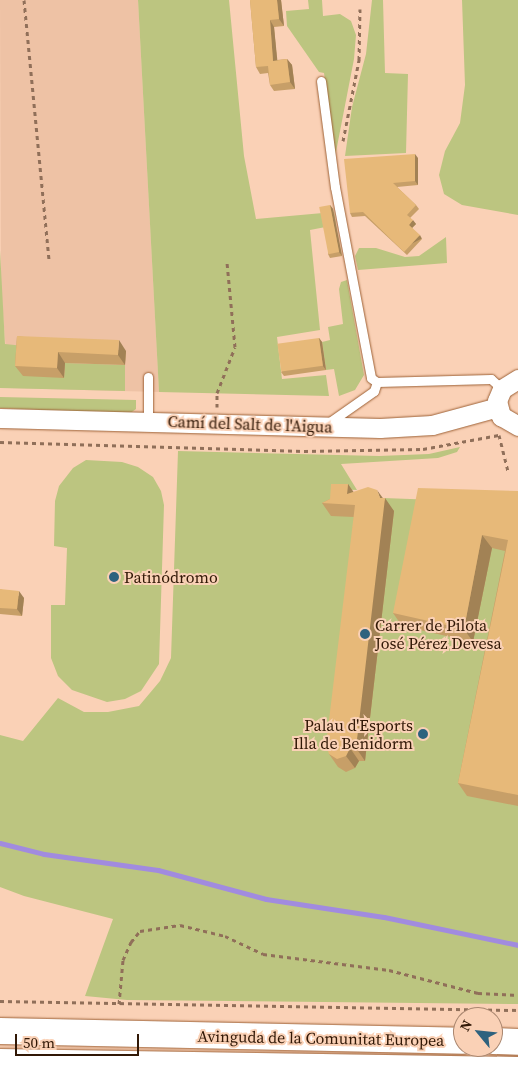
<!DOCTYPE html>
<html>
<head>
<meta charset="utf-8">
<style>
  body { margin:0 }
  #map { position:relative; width:518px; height:1072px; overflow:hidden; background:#fad1b6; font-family:"Source Serif 4",serif }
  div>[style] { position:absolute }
  .built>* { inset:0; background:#eec2a5 }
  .green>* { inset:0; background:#bcc580 }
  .stream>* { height:5px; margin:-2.5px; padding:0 2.5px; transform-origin:2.5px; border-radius:2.5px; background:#a18bdf }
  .path>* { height:3px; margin-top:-1.5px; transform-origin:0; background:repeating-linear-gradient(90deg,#906f59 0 4px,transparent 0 8px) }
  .roads { filter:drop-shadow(0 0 1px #9e6237) drop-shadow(0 0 1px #9e6237) }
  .service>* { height:9px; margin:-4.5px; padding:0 4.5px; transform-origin:4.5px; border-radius:4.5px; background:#fff }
  .minor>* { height:19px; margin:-9.5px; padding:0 9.5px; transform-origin:9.5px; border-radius:9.5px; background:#fff }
  .secondary>* { height:26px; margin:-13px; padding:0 13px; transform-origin:13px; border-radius:13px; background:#fff }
  .wall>* { inset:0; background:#c79f68 }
  .shaded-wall>* { inset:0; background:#a28255; transform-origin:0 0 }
  .building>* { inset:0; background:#e7b979; transform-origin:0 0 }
  .dots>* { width:14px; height:14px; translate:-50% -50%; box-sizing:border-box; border:2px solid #fad1b6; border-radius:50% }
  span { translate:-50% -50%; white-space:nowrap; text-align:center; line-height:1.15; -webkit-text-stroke:4px #fad1b6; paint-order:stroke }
  .street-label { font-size:16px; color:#311806 }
  .poi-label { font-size:16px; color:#311806 }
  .left { translate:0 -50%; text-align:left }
  .right { translate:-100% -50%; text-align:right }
  .north { position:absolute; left:453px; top:1007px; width:50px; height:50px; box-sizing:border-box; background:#fad1b6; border:1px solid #aa8770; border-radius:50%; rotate:298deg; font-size:14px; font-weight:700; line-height:20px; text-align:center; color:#311806 }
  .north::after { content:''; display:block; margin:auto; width:18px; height:22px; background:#2e627e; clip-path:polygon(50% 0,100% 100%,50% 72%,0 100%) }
  .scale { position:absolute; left:15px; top:1034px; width:124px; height:22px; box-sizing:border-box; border:2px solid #311806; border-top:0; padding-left:6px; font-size:15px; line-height:18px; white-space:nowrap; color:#311806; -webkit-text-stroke:4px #fad1b6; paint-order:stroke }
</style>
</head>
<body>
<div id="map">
  <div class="built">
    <div style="clip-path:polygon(0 0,138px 0,159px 392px,9px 388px,1px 289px)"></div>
  </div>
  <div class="green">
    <div style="clip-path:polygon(138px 0,229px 0,244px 156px,256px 219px,334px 212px,336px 225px,310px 230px,320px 330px,277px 337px,282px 379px,326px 375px,329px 396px,159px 392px)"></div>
    <div style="clip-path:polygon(308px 0,322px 0,323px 16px,340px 14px,351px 21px,356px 35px,354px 59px,335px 157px,324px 73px,319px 72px,287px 26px,286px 11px,309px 9px)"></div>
    <div style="clip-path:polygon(372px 0,383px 0,385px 73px,408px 74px,406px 153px,345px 156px,352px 107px,366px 54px)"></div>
    <div style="clip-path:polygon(462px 0,518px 0,518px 215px,462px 205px,444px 194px,439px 175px,445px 151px,460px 123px,465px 85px)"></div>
    <div style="clip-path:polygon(446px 237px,447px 263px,358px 270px,355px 256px,359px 248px,376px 248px,405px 257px,419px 256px)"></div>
    <div style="clip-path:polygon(0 250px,5px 344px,24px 346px,64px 378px,65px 363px,125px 365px,125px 391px,0 388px)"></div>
    <div style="clip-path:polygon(347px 280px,364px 375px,355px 390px,339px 396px,334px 369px,326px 370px,322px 342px,330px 340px,328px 327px,343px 324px,339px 289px,341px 282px)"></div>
    <div style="clip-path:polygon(0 397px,136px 400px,136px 409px,129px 414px,0 408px)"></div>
    <div style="clip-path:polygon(460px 447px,457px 452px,438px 458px,341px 464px,357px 490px,332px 489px,357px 497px,518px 503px,518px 1004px,127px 1000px,85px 996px,113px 919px,24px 896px,0 887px,0 735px,23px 741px,58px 698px,84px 712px,108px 712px,139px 706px,160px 681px,171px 658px,178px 451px,379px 456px,429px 454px)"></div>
    <div style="clip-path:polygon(86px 460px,122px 462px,138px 467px,153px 477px,161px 491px,164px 505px,159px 664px,141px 691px,125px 699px,107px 702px,72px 690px,58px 676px,51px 658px,51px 605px,65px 605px,67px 548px,54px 546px,55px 501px,59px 486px,73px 468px)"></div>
  </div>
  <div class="stream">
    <div style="left:0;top:843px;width:45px;rotate:14deg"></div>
    <div style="left:44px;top:854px;width:115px;rotate:8deg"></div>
    <div style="left:158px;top:870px;width:112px;rotate:15deg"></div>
    <div style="left:266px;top:899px;width:119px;rotate:8.7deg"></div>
    <div style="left:384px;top:917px;width:137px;rotate:11.8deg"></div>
  </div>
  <div class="path">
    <div style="left:24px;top:0;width:262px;rotate:84.5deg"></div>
    <div style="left:343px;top:141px;width:83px;rotate:-78.8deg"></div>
    <div style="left:359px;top:60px;width:51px;rotate:-88.9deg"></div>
    <div style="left:217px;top:407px;width:14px;rotate:-90deg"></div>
    <div style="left:217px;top:393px;width:49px;rotate:-68.6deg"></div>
    <div style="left:235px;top:347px;width:84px;rotate:-95.4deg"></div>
    <div style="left:0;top:442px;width:304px;rotate:1.7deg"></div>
    <div style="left:304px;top:451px;width:119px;rotate:-1deg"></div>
    <div style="left:423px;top:449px;width:77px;rotate:-10.4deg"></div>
    <div style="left:499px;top:435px;width:38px;rotate:76deg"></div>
    <div style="left:0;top:1001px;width:518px;rotate:1deg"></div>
    <div style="left:119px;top:1004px;width:44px;rotate:-84.8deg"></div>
    <div style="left:123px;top:960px;width:20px;rotate:-66deg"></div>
    <div style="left:131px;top:942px;width:14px;rotate:-51deg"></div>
    <div style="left:140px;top:931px;width:40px;rotate:-8.5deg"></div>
    <div style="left:180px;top:925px;width:46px;rotate:13.7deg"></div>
    <div style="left:225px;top:936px;width:42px;rotate:25.3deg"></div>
    <div style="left:263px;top:954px;width:127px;rotate:7.2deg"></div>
    <div style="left:389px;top:970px;width:92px;rotate:14.5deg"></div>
    <div style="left:478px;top:993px;width:40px;rotate:2.9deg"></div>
  </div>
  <div class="roads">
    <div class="service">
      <div style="left:321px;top:81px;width:107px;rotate:82.5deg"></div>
      <div style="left:335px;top:187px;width:194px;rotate:79.3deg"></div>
      <div style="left:371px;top:378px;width:7px;rotate:34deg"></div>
      <div style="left:377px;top:382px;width:114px;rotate:-1.5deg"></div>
      <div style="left:491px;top:379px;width:15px;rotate:42deg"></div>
      <div style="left:148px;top:377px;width:45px;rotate:90deg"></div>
      <div style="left:327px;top:424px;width:57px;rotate:-35.1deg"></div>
      <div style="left:374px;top:391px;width:9px;rotate:-72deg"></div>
    </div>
    <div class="minor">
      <div style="left:518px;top:379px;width:19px;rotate:148deg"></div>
      <div style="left:502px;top:389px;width:13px;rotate:113deg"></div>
      <div style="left:497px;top:401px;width:16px;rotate:75deg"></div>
      <div style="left:501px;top:416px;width:20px;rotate:30deg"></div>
      <div style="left:0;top:418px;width:380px;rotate:1.5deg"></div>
      <div style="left:380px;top:428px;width:52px;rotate:-3.3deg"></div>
      <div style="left:432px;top:425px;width:68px;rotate:-15.3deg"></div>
    </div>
    <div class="secondary">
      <div style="left:0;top:1031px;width:463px;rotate:1.2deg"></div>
      <div style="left:493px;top:1041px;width:25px;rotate:2deg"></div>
      <div style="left:0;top:1062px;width:518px;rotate:0.88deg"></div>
    </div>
  </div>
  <div class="wall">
    <div style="clip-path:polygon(250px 0,281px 0,284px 26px,274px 27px,277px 60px,287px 59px,292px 65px,295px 89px,274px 91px,270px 85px,268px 73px,260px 74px,256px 67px)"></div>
    <div style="clip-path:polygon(418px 158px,418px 185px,397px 187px,416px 205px,419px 209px,410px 218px,416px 224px,412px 228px,422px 239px,407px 255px,365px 216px,352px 217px,350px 213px)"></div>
    <div style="clip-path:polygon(330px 205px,333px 209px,342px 256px,330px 258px,328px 254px)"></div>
    <div style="clip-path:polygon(17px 336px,126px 351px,125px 365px,65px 363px,64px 378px,23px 376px,15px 366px)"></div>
    <div style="clip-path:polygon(319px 338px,322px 342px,326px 370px,284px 376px,281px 372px)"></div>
    <div style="clip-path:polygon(348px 484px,353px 492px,382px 498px,394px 511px,365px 761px,359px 761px,355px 768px,346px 772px,338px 767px,329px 754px,354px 517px,331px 516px,322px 503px,330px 499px)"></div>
    <div style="clip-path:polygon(518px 491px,518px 806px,467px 796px,458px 783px,505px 551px,492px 548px,473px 642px,402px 626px,393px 613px)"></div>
    <div style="clip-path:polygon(0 589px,24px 598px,22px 616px,0 614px)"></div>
  </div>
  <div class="shaded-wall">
    <div style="clip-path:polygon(277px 0,281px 0,284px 26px,279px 19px)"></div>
    <div style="clip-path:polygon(270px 20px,274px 27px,278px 67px,273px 61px)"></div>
    <div style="clip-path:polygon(287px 59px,292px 65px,295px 89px,290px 82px)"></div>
    <div style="clip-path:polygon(415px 154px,418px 158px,418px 185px,415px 181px)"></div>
    <div style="clip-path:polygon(330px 205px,333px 209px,342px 256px,339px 252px)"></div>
    <div style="clip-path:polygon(413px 220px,416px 224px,411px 229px,409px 225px)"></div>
    <div style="left:420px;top:235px;width:4px;height:23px;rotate:63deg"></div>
    <div style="clip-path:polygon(319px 338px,322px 342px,326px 370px,323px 366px)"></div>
    <div style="clip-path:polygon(119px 340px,126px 351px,125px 365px,118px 355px)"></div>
    <div style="clip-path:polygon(58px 352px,65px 363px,64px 378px,57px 368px)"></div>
    <div style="clip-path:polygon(348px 484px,357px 497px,347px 494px)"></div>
    <div style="clip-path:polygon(377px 490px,385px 501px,385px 498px,394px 511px,365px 761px,356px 748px,380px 498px)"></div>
    <div style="clip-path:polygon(482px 535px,492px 548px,473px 642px,464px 629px)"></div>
    <div style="clip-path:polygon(19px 591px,24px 598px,22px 616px,17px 609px)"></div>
    <div style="clip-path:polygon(350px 748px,359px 761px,355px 768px,346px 756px)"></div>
  </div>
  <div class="building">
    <div style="clip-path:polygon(250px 0,277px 0,279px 19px,270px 20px,273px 61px,287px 59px,290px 82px,270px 85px,268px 66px,256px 67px)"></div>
    <div style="clip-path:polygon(415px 154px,415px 181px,393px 183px,416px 205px,407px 215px,413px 220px,409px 225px,420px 235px,404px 252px,363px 212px,350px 213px,344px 159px)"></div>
    <div style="left:330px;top:205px;width:48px;height:11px;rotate:79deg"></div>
    <div style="clip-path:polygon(17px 336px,119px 340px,118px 355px,58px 352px,57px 368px,15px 366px)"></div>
    <div style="left:319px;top:338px;width:28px;height:42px;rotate:82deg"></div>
    <div style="clip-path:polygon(331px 484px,348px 484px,347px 494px,368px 487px,377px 490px,380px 498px,385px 498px,356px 748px,350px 748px,346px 756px,337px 759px,329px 754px,326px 745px,355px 505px,322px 503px,330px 499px)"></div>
    <div style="clip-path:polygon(418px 488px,518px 491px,518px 795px,458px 783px,508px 540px,482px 535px,464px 629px,393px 613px)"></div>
    <div style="clip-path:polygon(0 589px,19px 591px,17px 609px,0 608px)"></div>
  </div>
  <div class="dots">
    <div style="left:114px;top:577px;background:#2e627e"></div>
    <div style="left:365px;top:634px;background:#2e627e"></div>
    <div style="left:423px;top:734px;background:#2e627e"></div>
  </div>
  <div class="street-label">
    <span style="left:250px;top:424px;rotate:2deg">Camí del Salt de l'Aigua</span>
    <span style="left:321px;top:1038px;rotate:1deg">Avinguda de la Comunitat Europea</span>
  </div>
  <div class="poi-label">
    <span class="left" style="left:124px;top:577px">Patinódromo</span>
    <span class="left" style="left:375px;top:634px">Carrer de Pilota<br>José Pérez Devesa</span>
    <span class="right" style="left:413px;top:734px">Palau d'Esports<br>Illa de Benidorm</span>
  </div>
  <div class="north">N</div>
  <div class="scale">50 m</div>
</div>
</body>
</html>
